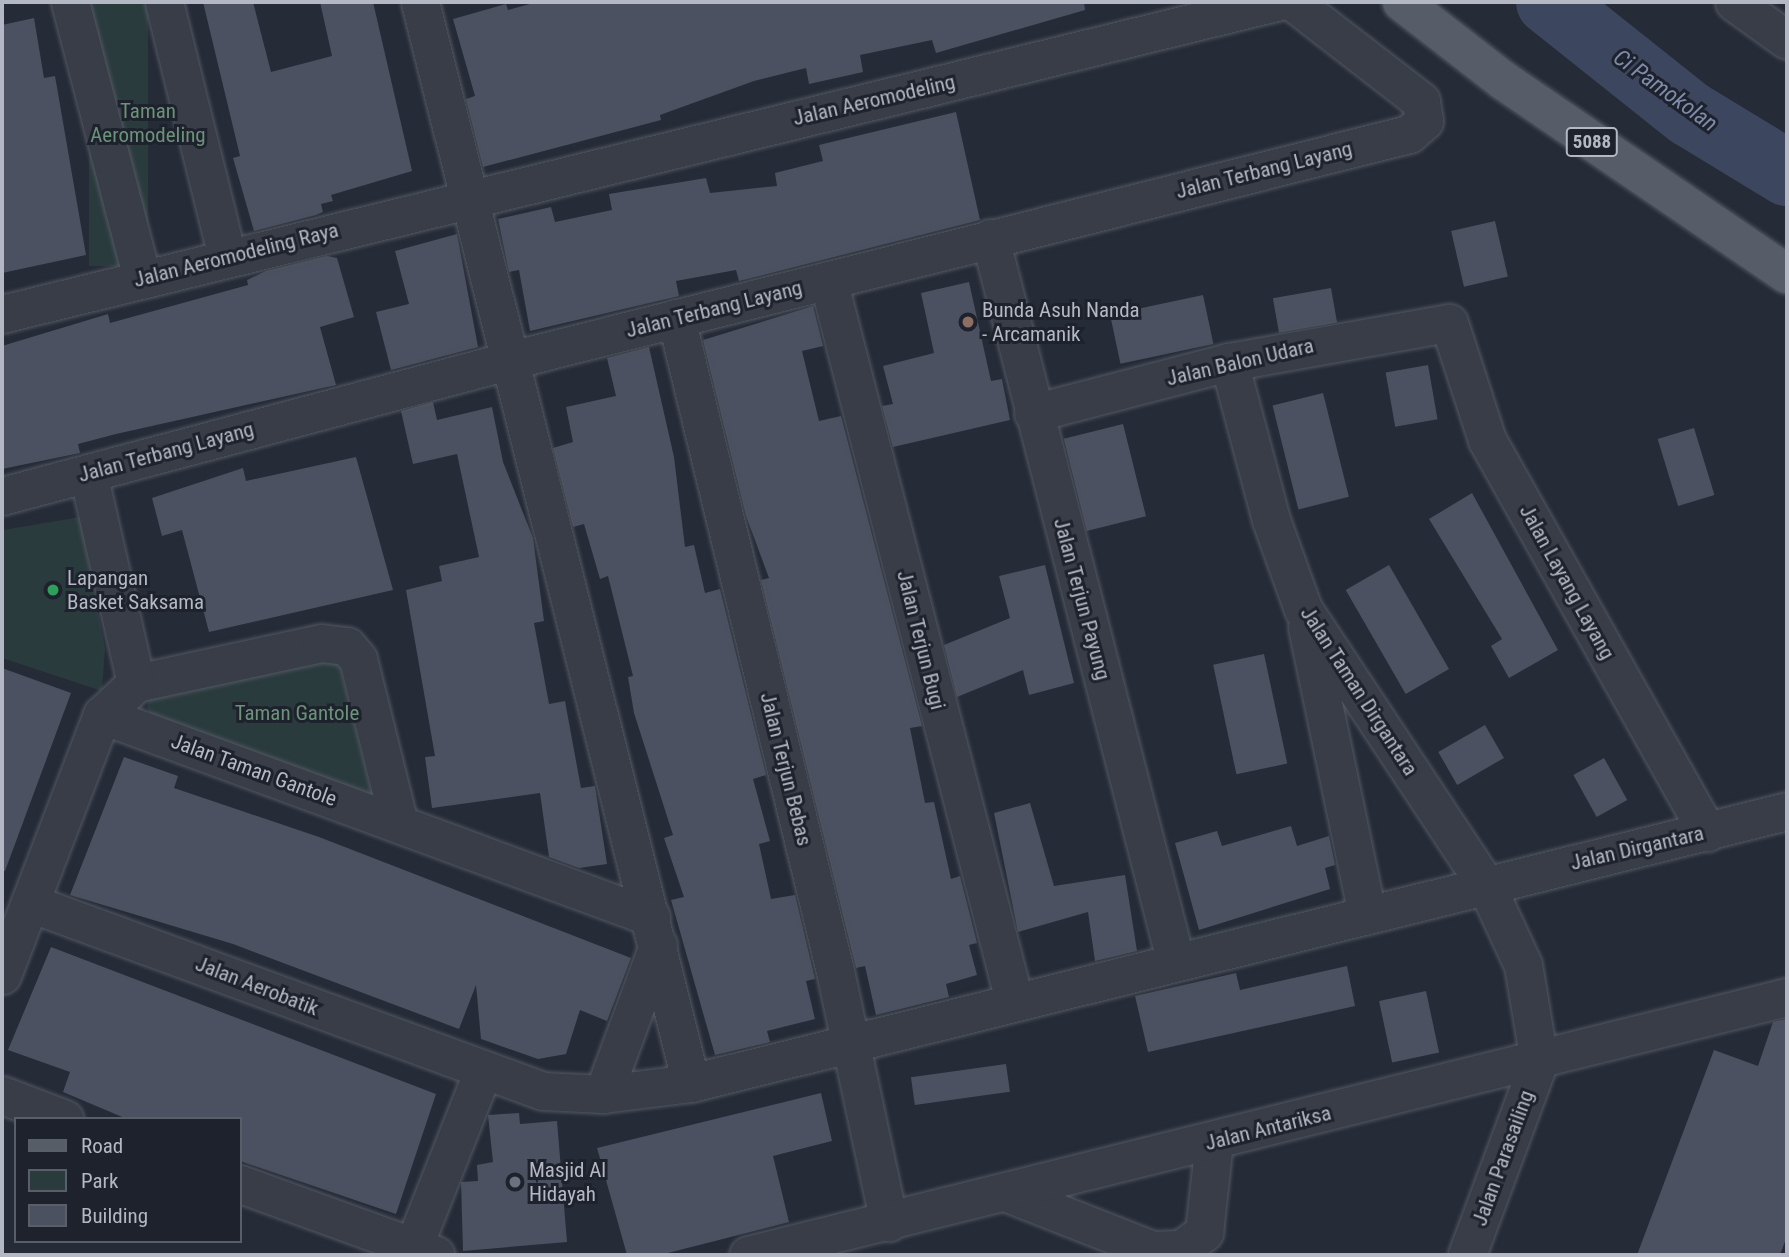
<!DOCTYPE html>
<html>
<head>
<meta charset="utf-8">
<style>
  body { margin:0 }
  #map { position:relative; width:1789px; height:1257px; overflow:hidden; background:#252b37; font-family:"Roboto Condensed",sans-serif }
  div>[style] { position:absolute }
  .green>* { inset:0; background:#2a3b3d; transform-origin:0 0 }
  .river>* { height:66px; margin:-33px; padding:0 33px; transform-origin:33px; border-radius:33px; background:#3c475f }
  .building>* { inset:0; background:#4b5160; transform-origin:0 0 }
  .roads { filter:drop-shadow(0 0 2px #535863) drop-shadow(0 0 2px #535863) }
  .minor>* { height:37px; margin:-18.5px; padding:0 18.5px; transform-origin:18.5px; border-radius:18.5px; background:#383d48 }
  .major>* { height:38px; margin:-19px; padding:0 19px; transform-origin:19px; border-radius:19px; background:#565c68 }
  .dots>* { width:19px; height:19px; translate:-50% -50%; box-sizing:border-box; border:4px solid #1d222d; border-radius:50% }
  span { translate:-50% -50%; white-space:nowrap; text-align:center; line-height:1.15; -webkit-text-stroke:6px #1d222d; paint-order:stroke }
  .shield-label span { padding:2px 5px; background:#1d222d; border:2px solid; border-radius:5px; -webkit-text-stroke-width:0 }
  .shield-label { font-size:19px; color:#b3b8c4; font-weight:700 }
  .street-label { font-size:21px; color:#b3b8c4 }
  .park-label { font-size:21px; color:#6d927a }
  .poi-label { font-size:21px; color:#b3b8c4 }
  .left { translate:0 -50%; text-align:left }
  .water-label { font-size:23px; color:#7e8ca9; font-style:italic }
  .frame { position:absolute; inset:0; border:4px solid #b3b8c4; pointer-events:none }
  .legend { position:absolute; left:14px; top:1117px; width:228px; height:126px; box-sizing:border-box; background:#1d222d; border:2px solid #595e69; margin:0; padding:9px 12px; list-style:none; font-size:21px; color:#b3b8c4 }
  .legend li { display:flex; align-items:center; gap:14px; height:35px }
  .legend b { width:35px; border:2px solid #595e69 }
</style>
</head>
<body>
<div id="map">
  <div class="green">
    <div style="left:89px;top:2px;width:59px;height:264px"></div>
    <div style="clip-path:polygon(80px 517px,105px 649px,102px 691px,2px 658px,3px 530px)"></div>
    <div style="clip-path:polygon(331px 658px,340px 668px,372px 795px,152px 715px,147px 708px,149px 697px)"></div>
  </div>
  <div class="river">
    <div style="left:1549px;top:2px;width:180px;rotate:38.5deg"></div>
    <div style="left:1690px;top:114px;width:114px;rotate:31.3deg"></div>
  </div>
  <div class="building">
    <div style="clip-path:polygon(203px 2px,253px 2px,271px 72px,332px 56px,320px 2px,373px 2px,412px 171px,331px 195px,333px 201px,321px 204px,323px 212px,316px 215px,254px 231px,233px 158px,240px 156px)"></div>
    <div style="clip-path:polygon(537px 2px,1084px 2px,1085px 10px,936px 53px,932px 40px,860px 55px,863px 72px,809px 84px,806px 68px,754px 81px,660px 115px,661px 120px,483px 167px,466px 99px,475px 96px,453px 19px,506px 4px,508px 10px)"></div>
    <div style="clip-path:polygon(34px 18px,44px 78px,55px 76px,86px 255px,2px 273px,2px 25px)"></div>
    <div style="clip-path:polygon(956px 112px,980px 220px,739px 281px,736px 270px,676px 281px,679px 296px,530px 331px,519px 270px,509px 272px,498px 219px,551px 207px,555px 222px,612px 210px,609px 194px,706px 178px,710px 193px,777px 186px,775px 173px,823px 161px,819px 145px)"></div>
    <div style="left:1495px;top:221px;width:57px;height:45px;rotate:77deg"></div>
    <div style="clip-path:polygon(457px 234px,478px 347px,391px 370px,376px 312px,409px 304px,395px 251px)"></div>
    <div style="clip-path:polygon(327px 256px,337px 258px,354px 317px,320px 327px,336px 385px,116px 434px,78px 444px,80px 453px,2px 469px,2px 346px,108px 314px,110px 323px,248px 285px,247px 280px,266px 271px)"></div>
    <div style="clip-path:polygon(969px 282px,991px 381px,1002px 379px,1010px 420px,893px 447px,882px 406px,893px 404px,883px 366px,934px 353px,921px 293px)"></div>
    <div style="left:1331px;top:288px;width:35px;height:59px;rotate:80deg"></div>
    <div style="left:1203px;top:295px;width:50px;height:95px;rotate:78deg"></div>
    <div style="clip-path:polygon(813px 306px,823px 346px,802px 351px,819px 421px,841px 416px,922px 726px,910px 728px,925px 803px,934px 802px,951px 879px,960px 876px,977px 943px,969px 945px,977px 975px,946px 984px,949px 997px,876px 1015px,865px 966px,856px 968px,761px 580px,769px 578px,746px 516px,703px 340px)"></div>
    <div style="clip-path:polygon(649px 347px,674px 457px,685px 547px,694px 545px,705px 593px,720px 589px,766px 775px,753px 779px,770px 841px,759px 844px,771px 899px,795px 895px,815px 979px,806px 981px,815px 1019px,767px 1031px,770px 1042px,715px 1055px,671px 900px,684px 897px,664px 838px,673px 835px,634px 713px,628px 677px,633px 676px,608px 576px,600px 579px,584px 524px,573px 527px,553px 448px,573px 442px,566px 407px,616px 396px,607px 358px)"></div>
    <div style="left:1428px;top:365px;width:55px;height:43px;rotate:80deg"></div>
    <div style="left:1323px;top:393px;width:107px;height:52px;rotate:76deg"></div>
    <div style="clip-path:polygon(433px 402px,437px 420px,492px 407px,503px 462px,533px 538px,544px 621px,534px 623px,549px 704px,565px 701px,581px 788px,595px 786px,607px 864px,579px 868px,549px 857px,540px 793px,432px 808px,425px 757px,435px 756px,406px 590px,442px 581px,439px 566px,479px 557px,457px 454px,413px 464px,401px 411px)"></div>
    <div style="left:1123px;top:424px;width:95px;height:61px;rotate:76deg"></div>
    <div style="left:1694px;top:428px;width:70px;height:38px;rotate:73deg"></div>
    <div style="clip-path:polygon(356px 457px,393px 590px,209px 632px,182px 530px,162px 536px,152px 498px,243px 468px,246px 481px)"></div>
    <div style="clip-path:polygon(1472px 493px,1558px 650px,1509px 678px,1491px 646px,1502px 639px,1429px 519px)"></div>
    <div style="clip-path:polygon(1045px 565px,1074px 683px,1029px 695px,1023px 670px,957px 697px,944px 645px,1010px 618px,999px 576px)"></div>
    <div style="left:1389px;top:565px;width:120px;height:50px;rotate:60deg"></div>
    <div style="left:1264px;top:654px;width:112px;height:52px;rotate:78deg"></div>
    <div style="clip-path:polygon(2px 668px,71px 693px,5px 871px,2px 870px)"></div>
    <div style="left:1485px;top:725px;width:38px;height:54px;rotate:60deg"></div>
    <div style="clip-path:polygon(124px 757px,178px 776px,174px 788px,319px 837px,631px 958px,607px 1021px,580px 1010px,566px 1054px,538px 1059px,481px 1039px,476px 985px,459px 1029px,233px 944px,70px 895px)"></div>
    <div style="left:1604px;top:758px;width:48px;height:35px;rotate:61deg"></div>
    <div style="clip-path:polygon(1030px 803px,1054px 886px,1125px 875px,1137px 951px,1095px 961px,1088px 912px,1018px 932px,994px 813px)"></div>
    <div style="clip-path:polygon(1291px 826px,1297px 846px,1329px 836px,1335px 865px,1325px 868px,1330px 889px,1199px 930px,1175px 843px,1217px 831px,1222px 846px)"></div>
    <div style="clip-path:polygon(51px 947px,436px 1094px,396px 1214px,240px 1161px,240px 1119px,127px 1119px,63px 1092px,70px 1072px,8px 1050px)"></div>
    <div style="clip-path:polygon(1347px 966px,1355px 1006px,1148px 1052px,1135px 996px,1236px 973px,1240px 990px)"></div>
    <div style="left:1426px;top:991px;width:63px;height:48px;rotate:78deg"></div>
    <div style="clip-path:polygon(1787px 1019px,1787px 1236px,1780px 1255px,1637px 1255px,1714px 1050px,1758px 1066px,1773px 1022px)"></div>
    <div style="left:1006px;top:1064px;width:28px;height:96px;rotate:82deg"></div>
    <div style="clip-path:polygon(821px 1093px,832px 1141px,773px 1156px,789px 1222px,660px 1255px,627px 1255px,597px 1148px)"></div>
    <div style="clip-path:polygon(519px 1113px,520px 1124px,557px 1121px,567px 1242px,463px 1251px,461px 1182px,478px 1181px,477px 1165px,493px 1162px,488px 1115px)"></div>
  </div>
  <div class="roads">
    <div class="minor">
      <div style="left:70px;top:2px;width:286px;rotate:75.4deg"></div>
      <div style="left:164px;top:2px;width:263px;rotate:76.1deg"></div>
      <div style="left:420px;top:2px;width:1114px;rotate:75.93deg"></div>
      <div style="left:1734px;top:2px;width:65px;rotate:35.6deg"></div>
      <div style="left:990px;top:238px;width:744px;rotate:75.61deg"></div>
      <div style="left:828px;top:280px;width:744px;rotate:75.52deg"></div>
      <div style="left:2px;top:314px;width:1312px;rotate:-13.76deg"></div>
      <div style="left:676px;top:318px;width:672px;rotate:76.32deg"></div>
      <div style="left:835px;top:971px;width:257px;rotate:77.9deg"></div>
      <div style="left:1229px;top:362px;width:163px;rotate:75.1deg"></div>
      <div style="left:1271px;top:520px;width:95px;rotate:70.2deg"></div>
      <div style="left:1303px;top:609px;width:331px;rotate:56.5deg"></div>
      <div style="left:1486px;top:885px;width:88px;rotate:65.2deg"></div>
      <div style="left:1523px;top:965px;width:97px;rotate:80.5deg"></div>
      <div style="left:1539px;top:1061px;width:207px;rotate:110.4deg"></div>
      <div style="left:1033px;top:413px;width:203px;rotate:-14.6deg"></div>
      <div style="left:1229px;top:362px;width:223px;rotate:-10.1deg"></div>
      <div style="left:1449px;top:323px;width:123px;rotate:72deg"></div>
      <div style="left:1487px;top:440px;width:450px;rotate:60.7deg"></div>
      <div style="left:2px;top:496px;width:527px;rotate:-14.96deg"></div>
      <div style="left:511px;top:360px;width:926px;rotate:-14.13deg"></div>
      <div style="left:1409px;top:134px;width:20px;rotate:-41deg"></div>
      <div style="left:1424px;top:121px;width:20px;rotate:-99deg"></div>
      <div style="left:1421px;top:101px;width:162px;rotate:-142.3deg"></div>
      <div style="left:1307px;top:627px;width:292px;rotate:78.2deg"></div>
      <div style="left:136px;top:683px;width:189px;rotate:-12.2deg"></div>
      <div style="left:321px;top:643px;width:26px;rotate:7deg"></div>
      <div style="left:347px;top:646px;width:17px;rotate:50deg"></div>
      <div style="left:358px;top:659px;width:169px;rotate:76deg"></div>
      <div style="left:102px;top:715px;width:585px;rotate:20.2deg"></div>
      <div style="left:30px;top:903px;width:546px;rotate:20.13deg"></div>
      <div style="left:543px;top:1091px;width:60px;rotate:2.9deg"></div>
      <div style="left:603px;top:1094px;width:89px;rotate:-7.1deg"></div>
      <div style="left:691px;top:1083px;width:1129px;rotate:-13.94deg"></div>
      <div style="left:2px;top:975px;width:279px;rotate:-69deg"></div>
      <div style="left:102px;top:715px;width:47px;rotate:-43.3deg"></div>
      <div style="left:136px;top:683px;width:215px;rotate:-102.9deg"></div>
      <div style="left:603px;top:1094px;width:159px;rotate:-69.7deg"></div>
      <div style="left:2px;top:1095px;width:67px;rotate:20.9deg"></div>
      <div style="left:240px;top:1184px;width:208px;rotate:19.9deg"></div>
      <div style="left:1005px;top:1192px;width:158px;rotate:21.5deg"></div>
      <div style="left:1152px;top:1250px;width:29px;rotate:-2deg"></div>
      <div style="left:1181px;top:1249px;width:29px;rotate:-36deg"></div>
      <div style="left:1204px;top:1232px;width:91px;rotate:-83.7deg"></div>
      <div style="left:410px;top:1255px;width:198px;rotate:-68.4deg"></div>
      <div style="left:748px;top:1255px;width:1071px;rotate:-13.95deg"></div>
    </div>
    <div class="major">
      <div style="left:1402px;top:2px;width:129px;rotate:37.8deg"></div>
      <div style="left:1504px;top:81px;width:343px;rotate:34.3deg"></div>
    </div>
  </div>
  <div class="dots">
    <div style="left:968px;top:322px;background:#8d6e63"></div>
    <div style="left:53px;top:590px;background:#2e9e5b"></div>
    <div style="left:515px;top:1182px;background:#6b7280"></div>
  </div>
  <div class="shield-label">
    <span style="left:1592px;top:142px">5088</span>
  </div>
  <div class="street-label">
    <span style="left:874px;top:100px;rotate:-13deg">Jalan Aeromodeling</span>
    <span style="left:1264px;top:170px;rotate:-14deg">Jalan Terbang Layang</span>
    <span style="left:236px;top:255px;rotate:-14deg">Jalan Aeromodeling Raya</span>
    <span style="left:714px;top:309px;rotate:-14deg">Jalan Terbang Layang</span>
    <span style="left:1240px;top:362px;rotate:-13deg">Jalan Balon Udara</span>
    <span style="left:166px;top:452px;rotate:-15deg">Jalan Terbang Layang</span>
    <span style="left:1567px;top:582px;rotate:61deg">Jalan Layang Layang</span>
    <span style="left:1082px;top:599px;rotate:75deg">Jalan Terjun Payung</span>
    <span style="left:921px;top:640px;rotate:76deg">Jalan Terjun Bugi</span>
    <span style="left:1359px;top:691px;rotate:57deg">Jalan Taman Dirgantara</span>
    <span style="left:786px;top:769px;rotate:76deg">Jalan Terjun Bebas</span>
    <span style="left:254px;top:770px;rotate:20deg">Jalan Taman Gantole</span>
    <span style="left:1637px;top:848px;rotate:-13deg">Jalan Dirgantara</span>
    <span style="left:257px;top:986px;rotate:21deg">Jalan Aerobatik</span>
    <span style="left:1268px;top:1128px;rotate:-14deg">Jalan Antariksa</span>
    <span style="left:1503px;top:1158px;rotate:-70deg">Jalan Parasailing</span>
  </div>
  <div class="park-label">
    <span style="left:148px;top:123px">Taman<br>Aeromodeling</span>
    <span style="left:297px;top:713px">Taman Gantole</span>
  </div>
  <div class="poi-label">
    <span class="left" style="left:982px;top:322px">Bunda Asuh Nanda<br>- Arcamanik</span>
    <span class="left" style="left:67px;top:590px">Lapangan<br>Basket Saksama</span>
    <span class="left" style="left:529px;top:1182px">Masjid Al<br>Hidayah</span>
  </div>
  <div class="water-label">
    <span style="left:1665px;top:91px;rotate:36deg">Ci Pamokolan</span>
  </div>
  <div class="frame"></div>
  <ul class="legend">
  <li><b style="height:9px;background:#565c68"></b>Road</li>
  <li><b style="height:19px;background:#2a3b3d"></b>Park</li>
  <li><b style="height:19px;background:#4b5160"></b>Building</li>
  </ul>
</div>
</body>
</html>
